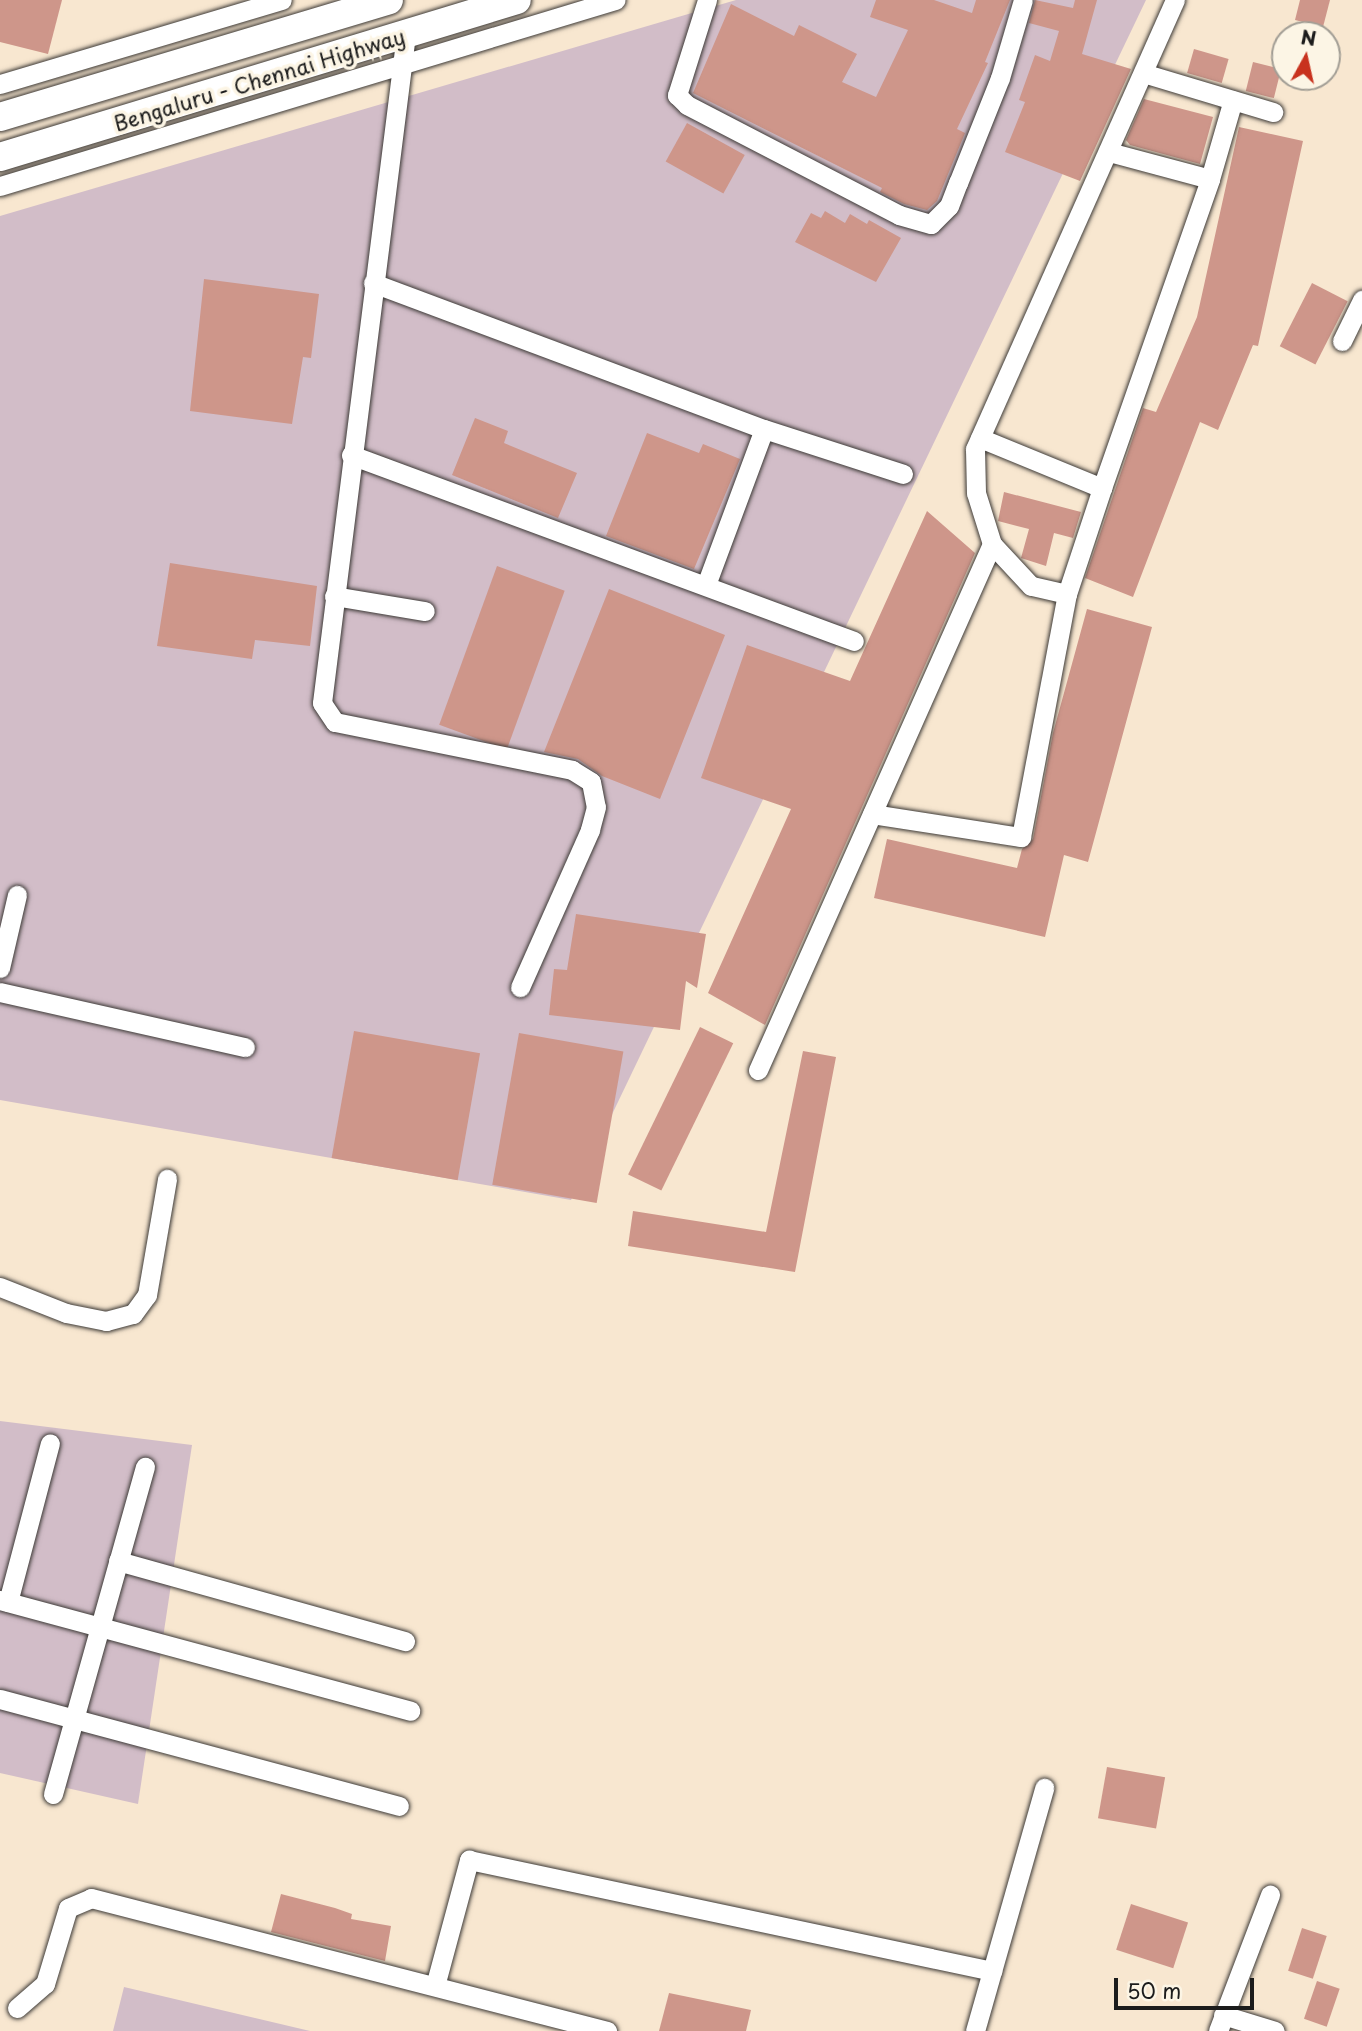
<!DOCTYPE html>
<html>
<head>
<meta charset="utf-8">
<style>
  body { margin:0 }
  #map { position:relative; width:1362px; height:2031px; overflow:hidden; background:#f8e7d0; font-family:"Playpen Sans",sans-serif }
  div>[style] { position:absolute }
  .industrial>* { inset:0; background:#d2bdc8 }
  .building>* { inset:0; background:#ce968a; transform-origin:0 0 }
  .roads { filter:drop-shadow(0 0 2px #3d3a37) drop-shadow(0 0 2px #3d3a37) }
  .minor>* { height:19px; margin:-9.5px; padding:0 9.5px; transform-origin:9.5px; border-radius:9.5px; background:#fff }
  .highway>* { height:28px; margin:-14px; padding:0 14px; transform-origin:14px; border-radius:14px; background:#fff }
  span { translate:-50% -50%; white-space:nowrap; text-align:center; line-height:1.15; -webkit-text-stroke:7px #fcf5e5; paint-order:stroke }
  .street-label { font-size:21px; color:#1c1c1c }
  .north { position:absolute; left:1271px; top:21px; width:70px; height:70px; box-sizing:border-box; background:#fcf5e5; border:2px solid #a29e95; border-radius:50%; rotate:8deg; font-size:19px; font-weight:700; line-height:28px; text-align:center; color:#1c1c1c }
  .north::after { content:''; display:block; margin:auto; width:24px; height:32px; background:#c8321e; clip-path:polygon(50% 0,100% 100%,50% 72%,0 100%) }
  .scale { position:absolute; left:1114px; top:1978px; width:140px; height:32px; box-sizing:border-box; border:4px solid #1c1c1c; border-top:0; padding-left:9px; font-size:21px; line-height:24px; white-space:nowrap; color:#1c1c1c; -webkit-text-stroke:5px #fcf5e5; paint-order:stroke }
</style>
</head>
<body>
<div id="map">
  <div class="industrial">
    <div style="clip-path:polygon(736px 0,1146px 0,571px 1200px,0 1100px,0 216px)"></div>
    <div style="clip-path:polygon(0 1421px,192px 1445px,138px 1804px,0 1773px)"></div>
    <div style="clip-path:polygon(124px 1987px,310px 2031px,113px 2031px)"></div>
  </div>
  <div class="building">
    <div style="clip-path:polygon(0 0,62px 0,48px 54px,0 42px)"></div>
    <div style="clip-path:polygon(876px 0,934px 0,972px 13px,976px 0,1010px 0,985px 62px,988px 63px,957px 129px,965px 133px,937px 201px,927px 210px,904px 204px,880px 192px,882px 188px,693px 93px,731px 4px,794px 36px,799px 25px,857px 54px,842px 82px,876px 97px,908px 30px,870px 17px)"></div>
    <div style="clip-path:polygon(1035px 0,1073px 8px,1075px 0,1097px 0,1082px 54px,1131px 69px,1080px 181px,1005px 152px,1025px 102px,1019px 100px,1035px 55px,1050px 61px,1059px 31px,1029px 23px)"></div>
    <div style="clip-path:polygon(1300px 0,1330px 0,1323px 27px,1295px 20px)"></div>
    <div style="left:1194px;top:49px;width:36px;height:25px;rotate:16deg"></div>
    <div style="left:1253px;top:62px;width:29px;height:30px;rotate:14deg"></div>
    <div style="clip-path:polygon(1144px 99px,1213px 117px,1200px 164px,1130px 145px,1126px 140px)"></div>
    <div style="left:687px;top:123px;width:66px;height:44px;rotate:29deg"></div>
    <div style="clip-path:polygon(1239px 127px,1303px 141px,1258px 346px,1253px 345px,1218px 430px,1200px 422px,1133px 597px,1085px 578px,1143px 408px,1156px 412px,1197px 317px)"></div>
    <div style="clip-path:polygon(825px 211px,845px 223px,850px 214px,867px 224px,869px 220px,901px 238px,876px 282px,795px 242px,811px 213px,821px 218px)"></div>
    <div style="clip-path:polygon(204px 279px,319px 294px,311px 358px,303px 357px,292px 424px,190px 411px)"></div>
    <div style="left:1312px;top:283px;width:40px;height:71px;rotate:27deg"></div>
    <div style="clip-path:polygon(475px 418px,508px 431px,504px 443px,577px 473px,558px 518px,452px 475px)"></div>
    <div style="clip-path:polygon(647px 433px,699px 453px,703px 444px,740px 459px,694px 569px,606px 536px)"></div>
    <div style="clip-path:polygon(1004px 492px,1081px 512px,1073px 538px,1054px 533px,1046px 566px,1021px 558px,1029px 529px,998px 521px)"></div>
    <div style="clip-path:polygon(927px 511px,975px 553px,765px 1025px,708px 993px,791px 809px,701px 778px,747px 645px,850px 681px)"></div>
    <div style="clip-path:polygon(170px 563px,317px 586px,310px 646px,255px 640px,252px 659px,157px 646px)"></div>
    <div style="left:497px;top:566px;width:72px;height:169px;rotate:20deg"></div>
    <div style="clip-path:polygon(609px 589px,725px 635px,660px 799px,602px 776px,578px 759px,544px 752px)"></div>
    <div style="clip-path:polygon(1087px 609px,1152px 627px,1088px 862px,1064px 855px,1045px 937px,874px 898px,887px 839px,1017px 868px,1022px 849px,1033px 839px,1053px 733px)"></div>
    <div style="clip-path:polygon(576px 914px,706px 934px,697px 988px,686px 981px,680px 1030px,549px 1015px,554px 969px,567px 970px)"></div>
    <div style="left:700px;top:1027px;width:37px;height:164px;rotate:26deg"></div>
    <div style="left:354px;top:1031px;width:128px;height:129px;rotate:10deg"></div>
    <div style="left:519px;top:1033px;width:106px;height:154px;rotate:10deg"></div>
    <div style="clip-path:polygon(803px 1051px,836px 1057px,795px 1272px,628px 1246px,633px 1211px,766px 1232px)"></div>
    <div style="left:1107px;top:1767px;width:59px;height:52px;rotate:10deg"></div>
    <div style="clip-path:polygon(281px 1894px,335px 1908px,352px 1914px,351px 1919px,391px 1926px,385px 1961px,271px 1932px)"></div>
    <div style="left:1131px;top:1904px;width:60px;height:48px;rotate:18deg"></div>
    <div style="left:1302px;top:1928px;width:26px;height:45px;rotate:18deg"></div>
    <div style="left:1317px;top:1981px;width:24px;height:40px;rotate:19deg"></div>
    <div style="clip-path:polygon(669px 1993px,751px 2010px,746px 2031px,659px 2031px)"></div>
  </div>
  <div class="roads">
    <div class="minor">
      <div style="left:707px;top:0;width:100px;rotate:107.5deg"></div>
      <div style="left:677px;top:95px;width:14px;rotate:45deg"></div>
      <div style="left:687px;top:105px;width:239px;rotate:27.4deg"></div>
      <div style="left:899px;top:215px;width:33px;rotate:16deg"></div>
      <div style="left:931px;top:224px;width:25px;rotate:-45deg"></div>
      <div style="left:949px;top:206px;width:25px;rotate:-69deg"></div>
      <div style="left:958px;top:183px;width:113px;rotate:-68.2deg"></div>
      <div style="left:1000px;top:78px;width:81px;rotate:-73.6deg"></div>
      <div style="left:406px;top:34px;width:674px;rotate:97.16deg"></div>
      <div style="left:322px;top:703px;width:23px;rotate:56deg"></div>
      <div style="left:335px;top:722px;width:242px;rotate:11.4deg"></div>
      <div style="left:572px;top:770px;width:22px;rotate:32deg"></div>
      <div style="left:591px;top:782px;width:25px;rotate:79deg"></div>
      <div style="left:596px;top:807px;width:24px;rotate:105deg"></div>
      <div style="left:590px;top:830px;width:172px;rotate:114deg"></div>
      <div style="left:1143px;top:73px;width:136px;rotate:16.7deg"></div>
      <div style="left:0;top:84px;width:294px;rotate:-16.6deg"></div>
      <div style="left:1210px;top:179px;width:82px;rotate:-73.8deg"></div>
      <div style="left:0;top:186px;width:643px;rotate:-16.83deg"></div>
      <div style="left:373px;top:283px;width:417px;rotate:20.5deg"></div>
      <div style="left:764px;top:429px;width:146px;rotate:17.9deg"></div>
      <div style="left:1342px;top:341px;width:46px;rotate:-64deg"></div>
      <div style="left:980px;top:438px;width:132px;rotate:22.3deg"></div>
      <div style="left:1102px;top:488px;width:327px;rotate:-70.7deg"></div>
      <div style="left:1210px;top:179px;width:105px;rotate:-165deg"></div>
      <div style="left:351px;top:455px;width:536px;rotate:20.29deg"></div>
      <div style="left:706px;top:585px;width:166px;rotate:-69.6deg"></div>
      <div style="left:1067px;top:594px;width:37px;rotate:-167deg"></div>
      <div style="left:1031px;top:586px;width:57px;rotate:-132.9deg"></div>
      <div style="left:992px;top:544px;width:53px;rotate:-107.4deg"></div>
      <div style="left:976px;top:493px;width:44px;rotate:-91.3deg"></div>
      <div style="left:975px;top:449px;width:492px;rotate:-66deg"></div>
      <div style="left:334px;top:596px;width:92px;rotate:9.4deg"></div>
      <div style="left:872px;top:814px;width:151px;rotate:8.8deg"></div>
      <div style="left:1021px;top:837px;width:247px;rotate:-79.3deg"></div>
      <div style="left:1067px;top:594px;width:112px;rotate:-71.7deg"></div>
      <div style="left:0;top:968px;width:75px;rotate:-76.9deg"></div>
      <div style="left:0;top:992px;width:251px;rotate:12.7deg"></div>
      <div style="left:758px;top:1070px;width:576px;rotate:-66.02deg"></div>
      <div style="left:0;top:1287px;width:71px;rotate:21.5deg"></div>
      <div style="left:66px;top:1313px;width:41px;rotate:11.3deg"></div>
      <div style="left:106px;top:1321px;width:28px;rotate:-15deg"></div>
      <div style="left:133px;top:1314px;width:24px;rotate:-54deg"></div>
      <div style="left:147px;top:1295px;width:118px;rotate:-80.2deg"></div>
      <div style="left:118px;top:1561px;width:298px;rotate:15.6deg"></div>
      <div style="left:0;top:1600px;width:425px;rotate:15.1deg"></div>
      <div style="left:8px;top:1602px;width:164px;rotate:-75.2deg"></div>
      <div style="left:0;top:1699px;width:413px;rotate:15deg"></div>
      <div style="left:53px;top:1794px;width:340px;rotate:-74.3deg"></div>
      <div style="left:435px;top:1986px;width:131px;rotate:-74.9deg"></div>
      <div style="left:469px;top:1860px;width:535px;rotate:11.98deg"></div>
      <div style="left:17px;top:2008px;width:37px;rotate:-41deg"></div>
      <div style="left:45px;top:1984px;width:79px;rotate:-73.2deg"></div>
      <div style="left:68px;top:1908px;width:25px;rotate:-23deg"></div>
      <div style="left:91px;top:1898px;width:533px;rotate:14.45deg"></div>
      <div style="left:1223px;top:2015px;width:54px;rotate:17.1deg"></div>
      <div style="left:975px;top:2031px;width:253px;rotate:-74.1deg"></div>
      <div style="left:1218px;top:2031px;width:146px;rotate:-69.1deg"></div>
    </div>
    <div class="highway">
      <div style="left:0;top:117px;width:406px;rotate:-16.7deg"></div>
      <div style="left:0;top:157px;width:540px;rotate:-16.89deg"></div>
    </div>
  </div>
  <div class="street-label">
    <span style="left:259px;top:79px;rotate:-17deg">Bengaluru - Chennai Highway</span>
  </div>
  <div class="north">N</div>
  <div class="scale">50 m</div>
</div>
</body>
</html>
